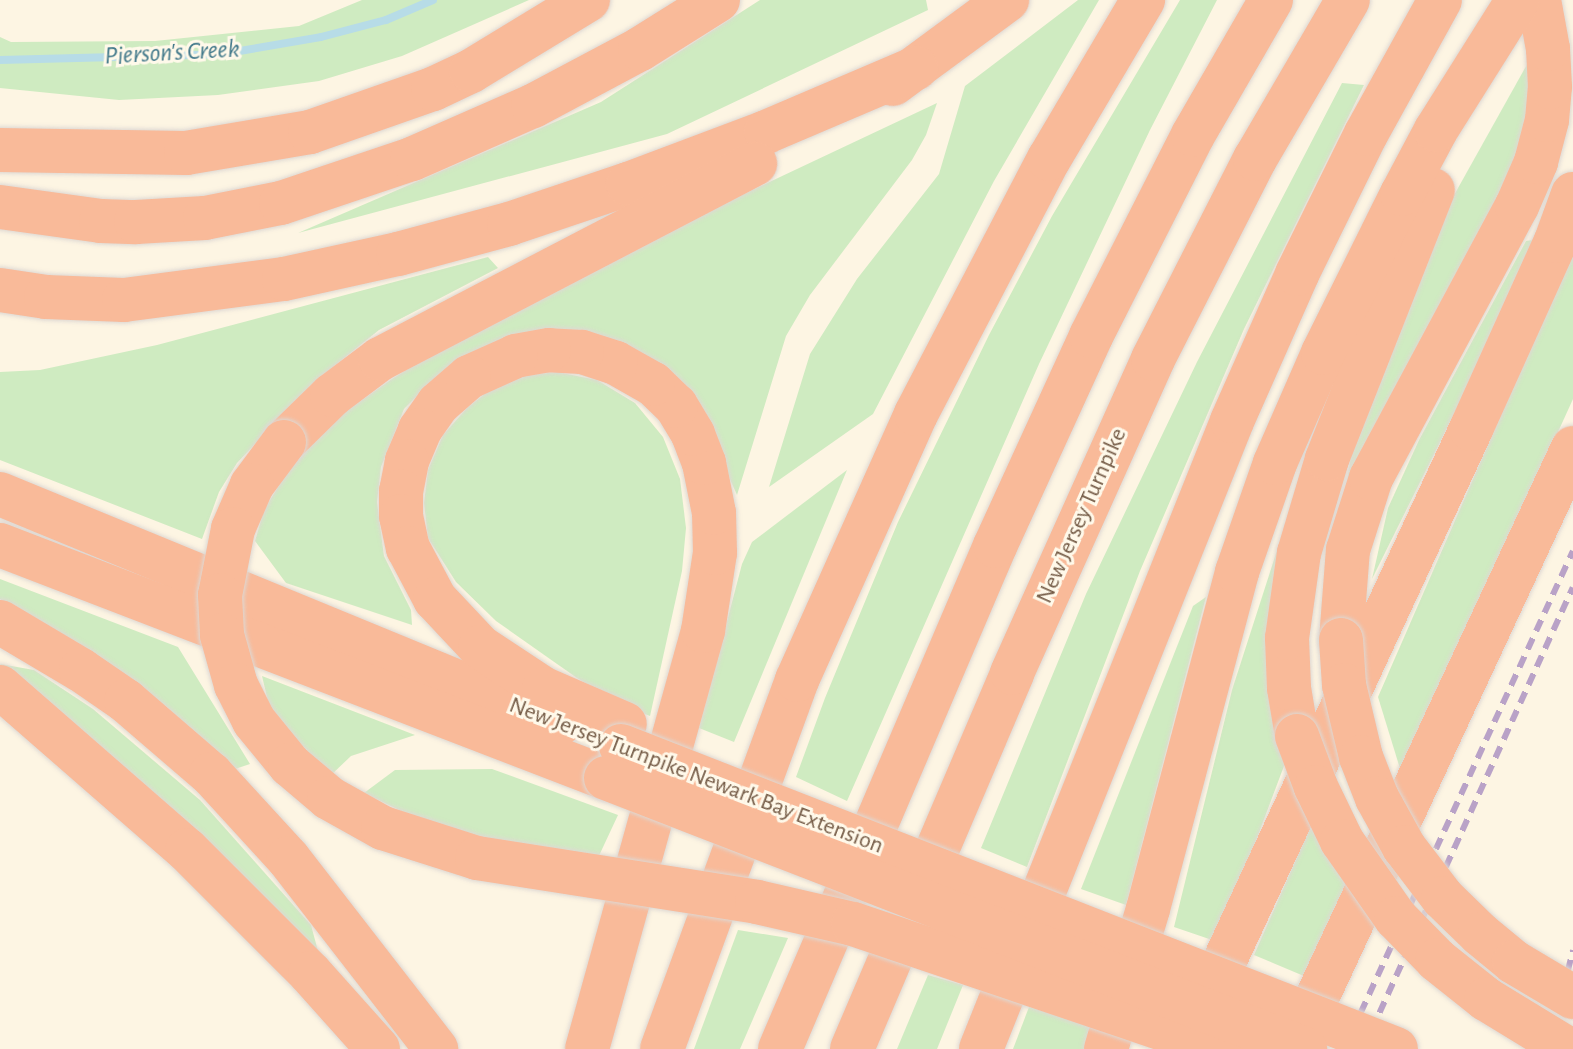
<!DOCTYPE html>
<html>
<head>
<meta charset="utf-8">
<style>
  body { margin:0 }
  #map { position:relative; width:1573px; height:1049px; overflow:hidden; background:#fdf5e3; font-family:"Alegreya Sans",sans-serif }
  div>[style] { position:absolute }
  .green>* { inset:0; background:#cfebc1 }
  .stream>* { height:8px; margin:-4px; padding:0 4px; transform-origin:4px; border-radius:4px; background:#b7dce7 }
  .roads { filter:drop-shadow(0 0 2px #ded8d3) drop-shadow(0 0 2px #ded8d3) }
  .highway>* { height:44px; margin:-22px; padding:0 22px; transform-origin:22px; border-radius:22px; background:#f9ba99 }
  .rail>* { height:6px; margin-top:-3px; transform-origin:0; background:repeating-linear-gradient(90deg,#b9a2c7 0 12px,transparent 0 20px) }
  .bridges { filter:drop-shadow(0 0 2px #ded8d3) drop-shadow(0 0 2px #ded8d3) }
  .highway-bridge>* { height:44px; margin:-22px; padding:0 22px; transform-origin:22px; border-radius:22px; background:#f9ba99 }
  span { translate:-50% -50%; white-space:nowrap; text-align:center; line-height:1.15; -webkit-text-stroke:6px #fff9ea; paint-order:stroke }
  .street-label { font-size:24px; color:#765d48 }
  .water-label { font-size:26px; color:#41788a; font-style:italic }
</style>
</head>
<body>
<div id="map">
  <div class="green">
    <div style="clip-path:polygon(362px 0,529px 0,402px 56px,319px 81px,218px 95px,119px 100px,0 88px,0 37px,11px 42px,155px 41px,299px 26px)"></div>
    <div style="clip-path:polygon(760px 0,926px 0,928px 10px,667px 134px,298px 233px,601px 102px)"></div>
    <div style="clip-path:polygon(1078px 0,1099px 0,994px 181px,873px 414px,769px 487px,810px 354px,857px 279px,939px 174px,965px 86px)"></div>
    <div style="clip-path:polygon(1180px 0,1217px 0,1150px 130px,1039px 364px,847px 801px,796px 777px,825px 698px,898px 522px,989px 335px,1052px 216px)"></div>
    <div style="clip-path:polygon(1534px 52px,1529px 139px,1346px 487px,1353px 444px,1453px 197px)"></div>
    <div style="clip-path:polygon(1342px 83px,1364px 85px,1244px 329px,1140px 571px,1027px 867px,981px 848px,1086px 594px,1197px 362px)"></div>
    <div style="clip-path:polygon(937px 103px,926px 135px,912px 160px,810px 295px,786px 336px,737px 495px,715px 446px,623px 350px,426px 387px,404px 409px,381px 467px,377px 502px,384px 556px,411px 610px,412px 625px,286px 583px,255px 541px,264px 510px,286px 474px,335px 419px,392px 379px,449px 343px,695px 217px)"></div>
    <div style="clip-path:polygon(1540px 239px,1449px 424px,1372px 579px,1388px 508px,1419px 440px,1526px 241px)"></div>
    <div style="clip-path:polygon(1573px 250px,1573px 399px,1402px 775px,1378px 697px)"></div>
    <div style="clip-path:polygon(488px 257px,498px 268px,379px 330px,313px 383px,237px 463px,219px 492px,202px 539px,0 460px,0 372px,40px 370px,157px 345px)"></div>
    <div style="clip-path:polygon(557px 372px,597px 380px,635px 403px,663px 437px,680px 479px,686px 528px,682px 571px,650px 716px,622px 705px,577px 678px,496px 621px,456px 582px,428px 538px,424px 503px,428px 470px,443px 435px,467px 408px,491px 389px,520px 376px)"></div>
    <div style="clip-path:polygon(847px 470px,734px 742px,699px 728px,742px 564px,752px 542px)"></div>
    <div style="clip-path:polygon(1301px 476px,1275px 673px,1284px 766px,1218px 942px,1174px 927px,1232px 690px)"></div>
    <div style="clip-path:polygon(0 579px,178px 647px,250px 764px,235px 769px,168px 708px,118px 670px,0 599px)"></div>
    <div style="clip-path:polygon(1206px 597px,1126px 905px,1081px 889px,1193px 606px)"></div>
    <div style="clip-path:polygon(0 664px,34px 670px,93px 709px,200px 800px,311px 925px,323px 970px)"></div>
    <div style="clip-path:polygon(262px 676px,415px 735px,351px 756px,330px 776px,270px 710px)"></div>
    <div style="clip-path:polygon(492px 769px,618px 815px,597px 860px,453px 836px,364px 793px,395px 770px)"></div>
    <div style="clip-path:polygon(1313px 821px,1353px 891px,1311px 979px,1254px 955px)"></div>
    <div style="clip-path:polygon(738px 930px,788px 938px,740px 1049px,694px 1049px)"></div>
    <div style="clip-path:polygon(928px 975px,963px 985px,937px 1049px,897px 1049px)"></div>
    <div style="clip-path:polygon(1029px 1007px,1101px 1027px,1092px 1049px,1013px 1049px)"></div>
  </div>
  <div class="stream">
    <div style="left:0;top:60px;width:222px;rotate:-1.5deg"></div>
    <div style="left:222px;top:54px;width:100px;rotate:-9.7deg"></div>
    <div style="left:321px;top:37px;width:67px;rotate:-14.7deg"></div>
    <div style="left:386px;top:20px;width:51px;rotate:-23.1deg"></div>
  </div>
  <div class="roads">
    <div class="highway">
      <div style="left:893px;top:84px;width:142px;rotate:-36.4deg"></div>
      <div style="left:0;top:150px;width:186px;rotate:0.9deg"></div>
      <div style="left:186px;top:153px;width:126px;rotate:-9.6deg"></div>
      <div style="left:310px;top:132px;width:130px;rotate:-19.3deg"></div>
      <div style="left:433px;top:89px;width:42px;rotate:-25.3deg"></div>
      <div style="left:471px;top:71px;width:137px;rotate:-31.3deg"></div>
      <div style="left:0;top:207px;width:102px;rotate:7.9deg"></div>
      <div style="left:101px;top:221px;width:35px;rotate:2deg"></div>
      <div style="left:136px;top:222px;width:69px;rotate:-3.3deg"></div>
      <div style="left:205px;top:218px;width:77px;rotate:-11.2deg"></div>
      <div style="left:281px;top:203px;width:138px;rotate:-18.6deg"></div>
      <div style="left:412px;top:159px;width:132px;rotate:-23.7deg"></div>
      <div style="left:533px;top:106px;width:121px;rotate:-28deg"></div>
      <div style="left:640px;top:49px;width:92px;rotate:-32.1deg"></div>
      <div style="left:0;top:290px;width:47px;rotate:8.7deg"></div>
      <div style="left:46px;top:297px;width:78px;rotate:2.2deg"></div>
      <div style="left:124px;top:300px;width:161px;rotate:-7.5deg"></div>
      <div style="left:284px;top:279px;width:117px;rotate:-12.4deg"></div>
      <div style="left:398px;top:254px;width:115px;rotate:-15.1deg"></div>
      <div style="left:509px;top:224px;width:126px;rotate:-18.6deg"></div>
      <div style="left:628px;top:184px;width:147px;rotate:-20.6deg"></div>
      <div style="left:766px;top:132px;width:163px;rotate:-23.1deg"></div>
      <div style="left:284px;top:442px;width:67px;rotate:-44.4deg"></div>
      <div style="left:332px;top:395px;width:60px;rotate:-36.9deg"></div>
      <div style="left:380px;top:359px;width:423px;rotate:-27.5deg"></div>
      <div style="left:0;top:494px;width:605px;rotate:22.33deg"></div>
      <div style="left:0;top:545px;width:649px;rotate:21.03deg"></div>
      <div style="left:0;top:622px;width:94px;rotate:30.7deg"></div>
      <div style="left:81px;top:670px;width:55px;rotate:34.6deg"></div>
      <div style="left:126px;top:701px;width:112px;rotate:40.7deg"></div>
      <div style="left:211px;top:774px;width:114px;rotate:47.5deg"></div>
      <div style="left:288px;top:858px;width:242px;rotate:52.2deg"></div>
      <div style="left:1341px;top:640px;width:90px;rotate:-85.6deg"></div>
      <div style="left:1348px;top:550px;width:76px;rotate:-72.3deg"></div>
      <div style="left:1371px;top:478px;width:309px;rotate:-61.8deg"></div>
      <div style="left:1517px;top:206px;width:48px;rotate:-66.6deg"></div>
      <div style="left:1536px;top:162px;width:43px;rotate:-75.3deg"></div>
      <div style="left:1547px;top:120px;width:33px;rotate:-85deg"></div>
      <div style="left:1550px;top:87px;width:38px;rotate:-93deg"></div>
      <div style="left:1548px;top:49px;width:50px;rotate:-100.4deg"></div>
      <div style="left:0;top:687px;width:248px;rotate:41.1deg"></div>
      <div style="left:187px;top:850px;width:174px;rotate:45deg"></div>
      <div style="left:310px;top:973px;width:102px;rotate:48.2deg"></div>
      <div style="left:1297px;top:736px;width:49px;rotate:-99.5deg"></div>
      <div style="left:1289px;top:688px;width:50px;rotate:-92.3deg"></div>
      <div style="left:1287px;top:638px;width:86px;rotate:-82deg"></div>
      <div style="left:1299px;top:553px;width:98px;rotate:-73.4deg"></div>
      <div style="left:1327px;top:459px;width:289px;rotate:-68.5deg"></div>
      <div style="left:1200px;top:1014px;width:645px;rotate:-65.14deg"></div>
      <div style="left:1471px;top:429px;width:206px;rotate:-65.7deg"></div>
      <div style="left:1556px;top:241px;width:50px;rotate:-70.1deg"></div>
      <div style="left:587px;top:1049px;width:434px;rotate:-74.5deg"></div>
      <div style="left:703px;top:631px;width:79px;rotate:-81.3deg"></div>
      <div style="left:715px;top:553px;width:40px;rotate:-91.4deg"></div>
      <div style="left:714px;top:513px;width:51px;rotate:-101.3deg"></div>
      <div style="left:704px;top:463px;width:31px;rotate:-111deg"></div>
      <div style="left:693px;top:434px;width:33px;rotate:-121deg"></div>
      <div style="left:676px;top:406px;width:32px;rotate:-136deg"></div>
      <div style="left:653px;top:384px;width:43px;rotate:-150.4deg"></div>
      <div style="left:616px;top:363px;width:36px;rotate:-162deg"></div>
      <div style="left:582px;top:352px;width:33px;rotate:-177deg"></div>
      <div style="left:549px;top:350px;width:34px;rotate:170deg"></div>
      <div style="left:516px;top:356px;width:51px;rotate:155.9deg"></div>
      <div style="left:469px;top:377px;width:41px;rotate:138.9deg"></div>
      <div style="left:438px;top:404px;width:32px;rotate:125deg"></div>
      <div style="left:420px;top:430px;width:34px;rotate:113deg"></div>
      <div style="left:407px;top:461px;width:31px;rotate:101deg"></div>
      <div style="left:401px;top:491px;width:25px;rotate:90deg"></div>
      <div style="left:401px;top:516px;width:33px;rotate:78deg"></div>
      <div style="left:408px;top:548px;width:58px;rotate:62.1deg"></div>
      <div style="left:435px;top:599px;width:66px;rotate:46.8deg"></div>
      <div style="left:480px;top:647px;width:77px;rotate:33.3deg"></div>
      <div style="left:544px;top:689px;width:88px;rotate:23.4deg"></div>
      <div style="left:662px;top:1049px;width:393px;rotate:-69.9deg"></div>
      <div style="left:797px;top:680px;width:291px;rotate:-65.9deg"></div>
      <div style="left:916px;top:414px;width:288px;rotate:-62.5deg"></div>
      <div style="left:1049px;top:159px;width:185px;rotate:-59.4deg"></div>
      <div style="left:780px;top:1049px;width:547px;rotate:-66.86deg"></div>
      <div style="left:995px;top:546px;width:231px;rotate:-65.4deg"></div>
      <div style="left:1091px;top:336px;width:225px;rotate:-63.1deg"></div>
      <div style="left:1193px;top:135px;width:156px;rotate:-60deg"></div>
      <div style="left:852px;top:1049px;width:409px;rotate:-66.9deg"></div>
      <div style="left:1012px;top:673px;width:344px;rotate:-65.8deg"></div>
      <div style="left:1153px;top:359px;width:225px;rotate:-63deg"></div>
      <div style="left:1255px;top:159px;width:184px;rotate:-59.7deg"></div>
      <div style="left:981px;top:1049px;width:676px;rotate:-68.21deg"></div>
      <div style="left:1232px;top:421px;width:161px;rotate:-66.1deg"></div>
      <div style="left:1297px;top:274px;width:156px;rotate:-63.8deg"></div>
      <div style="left:1366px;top:134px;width:153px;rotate:-61.1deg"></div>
      <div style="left:1106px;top:1049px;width:146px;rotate:-73.3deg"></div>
      <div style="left:1148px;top:909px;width:349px;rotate:-75.2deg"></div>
      <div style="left:1237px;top:572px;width:115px;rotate:-70.8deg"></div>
      <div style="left:1275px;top:463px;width:120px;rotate:-66.4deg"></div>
      <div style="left:1323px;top:353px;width:178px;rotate:-63.6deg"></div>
      <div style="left:1402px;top:194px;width:72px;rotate:-62deg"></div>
      <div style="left:1436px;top:130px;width:154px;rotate:-57.8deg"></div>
      <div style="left:1293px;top:1049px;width:663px;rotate:-65.02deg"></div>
    </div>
  </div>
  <div class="rail">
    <div style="left:1344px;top:1049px;width:548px;rotate:-65.31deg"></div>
    <div style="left:1363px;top:1049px;width:507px;rotate:-65.56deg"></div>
    <div style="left:1548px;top:1049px;width:102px;rotate:-75.8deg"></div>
  </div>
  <div class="bridges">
    <div class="highway-bridge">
      <div style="left:284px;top:442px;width:54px;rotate:126.7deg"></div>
      <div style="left:252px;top:485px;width:48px;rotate:113.4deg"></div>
      <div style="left:233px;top:529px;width:67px;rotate:101.1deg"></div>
      <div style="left:220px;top:595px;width:40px;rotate:87.1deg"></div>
      <div style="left:222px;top:635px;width:52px;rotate:74.4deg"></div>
      <div style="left:236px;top:685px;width:40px;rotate:63.4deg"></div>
      <div style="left:254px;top:721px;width:57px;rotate:50.7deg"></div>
      <div style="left:290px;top:765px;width:51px;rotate:40.2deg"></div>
      <div style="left:329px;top:798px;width:62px;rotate:29.1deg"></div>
      <div style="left:383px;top:828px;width:99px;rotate:17.7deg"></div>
      <div style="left:477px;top:858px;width:283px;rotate:8.9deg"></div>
      <div style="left:757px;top:902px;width:98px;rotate:12.9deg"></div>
      <div style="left:853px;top:924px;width:390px;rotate:18.7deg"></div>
      <div style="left:1341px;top:640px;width:45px;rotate:86.2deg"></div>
      <div style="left:1344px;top:685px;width:74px;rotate:76.7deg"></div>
      <div style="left:1361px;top:757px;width:44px;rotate:68.7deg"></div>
      <div style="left:1377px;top:798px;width:56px;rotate:61.1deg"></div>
      <div style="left:1404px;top:847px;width:64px;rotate:52.6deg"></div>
      <div style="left:1443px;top:898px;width:52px;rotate:44.2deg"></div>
      <div style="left:1480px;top:934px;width:44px;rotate:39.5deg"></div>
      <div style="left:1514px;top:962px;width:69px;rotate:30.7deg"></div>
      <div style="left:1297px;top:736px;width:54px;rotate:69.6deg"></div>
      <div style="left:1316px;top:787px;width:60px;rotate:64.3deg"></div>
      <div style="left:1342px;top:841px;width:94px;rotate:55deg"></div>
      <div style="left:1396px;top:918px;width:59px;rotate:45.7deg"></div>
      <div style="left:1437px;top:960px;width:63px;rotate:38.5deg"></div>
      <div style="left:1486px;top:999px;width:96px;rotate:31.4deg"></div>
      <div style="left:621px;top:746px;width:832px;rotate:21.35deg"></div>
      <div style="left:606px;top:778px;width:750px;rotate:21.19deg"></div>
    </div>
  </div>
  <div class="street-label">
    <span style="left:1082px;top:516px;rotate:-66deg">New Jersey Turnpike</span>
    <span style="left:696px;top:776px;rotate:21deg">New Jersey Turnpike Newark Bay Extension</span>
  </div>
  <div class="water-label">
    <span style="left:172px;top:53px;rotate:-3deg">Pierson's Creek</span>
  </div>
</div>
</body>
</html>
